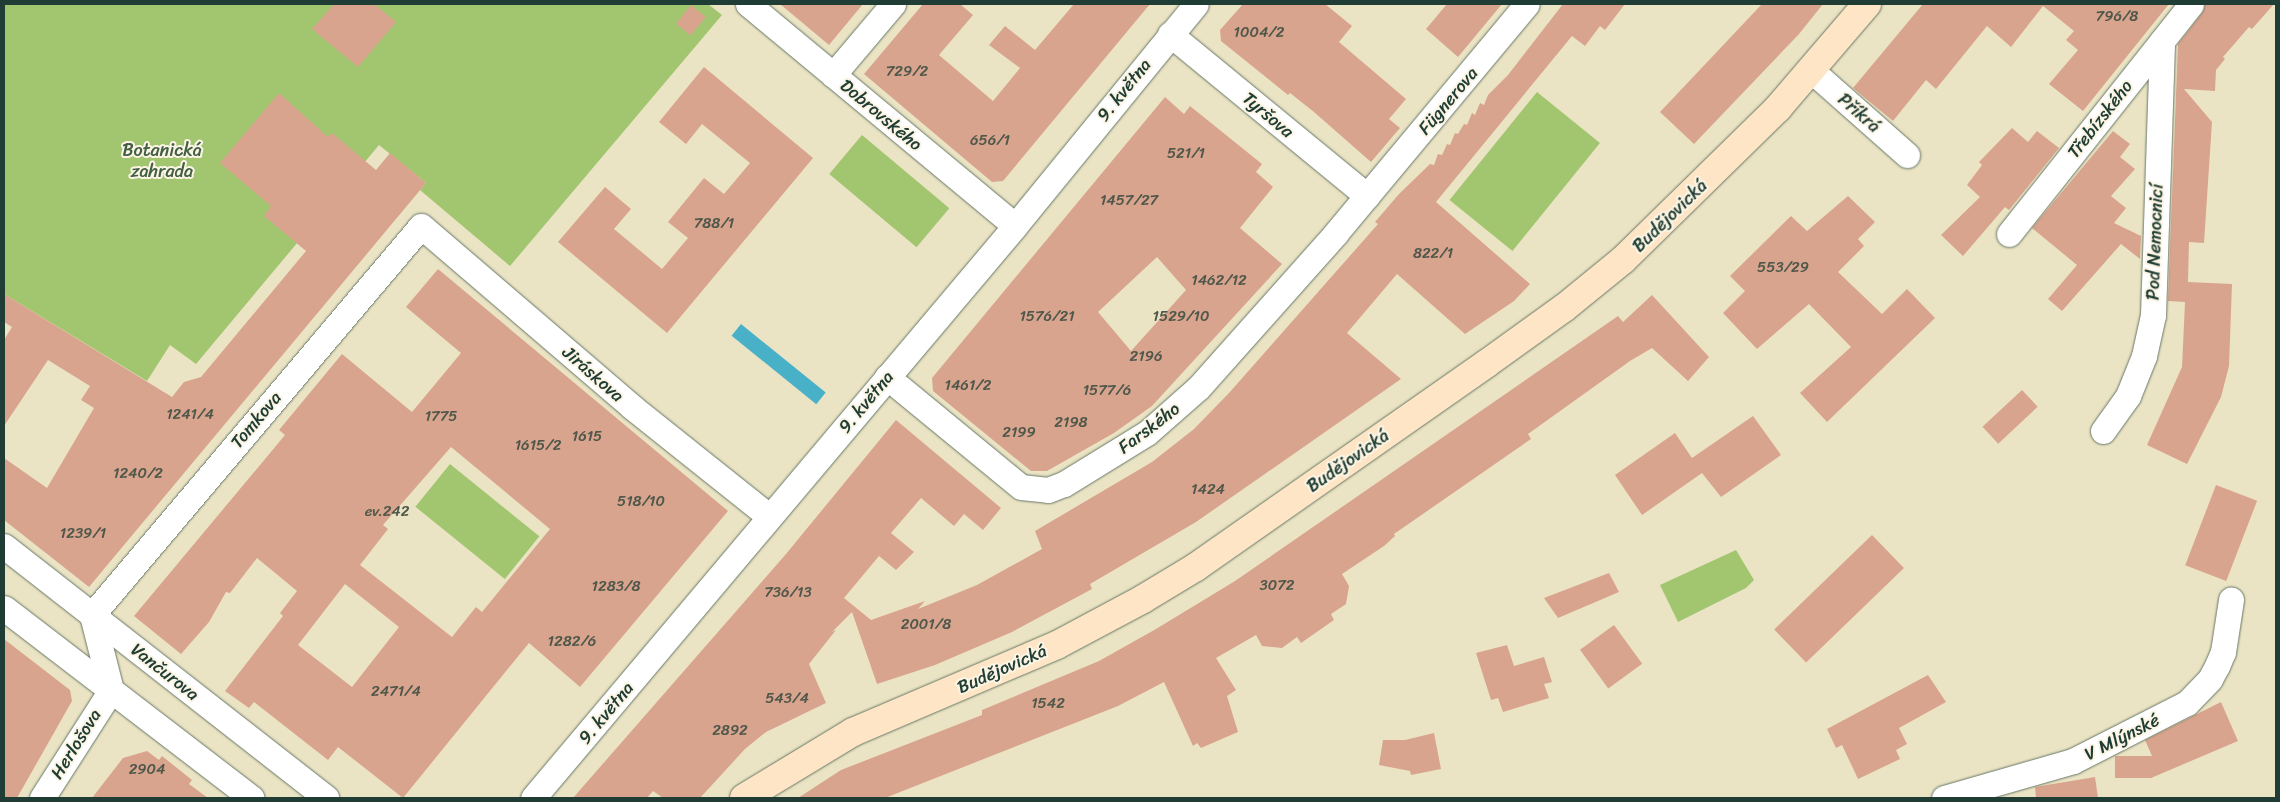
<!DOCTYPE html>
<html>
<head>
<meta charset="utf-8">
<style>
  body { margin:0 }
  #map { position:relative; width:2280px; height:802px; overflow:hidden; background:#ebe4c4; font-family:Sriracha,sans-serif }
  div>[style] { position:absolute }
  .green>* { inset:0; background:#a2c56f; transform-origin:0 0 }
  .water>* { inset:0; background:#49b1c7; transform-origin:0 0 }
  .building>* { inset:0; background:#d9a48e; transform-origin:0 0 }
  .roads { filter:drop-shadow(0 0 1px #676) drop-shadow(0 0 1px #676) }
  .street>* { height:25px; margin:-12.5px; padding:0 12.5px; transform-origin:12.5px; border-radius:12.5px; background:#fff }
  .secondary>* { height:28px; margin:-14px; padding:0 14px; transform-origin:14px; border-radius:14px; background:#fde5c5 }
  span { translate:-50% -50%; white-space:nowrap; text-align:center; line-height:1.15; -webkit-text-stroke:4px #fcf5e5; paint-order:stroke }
  .number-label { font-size:15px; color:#4e574a }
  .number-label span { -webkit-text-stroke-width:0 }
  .street-label { font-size:18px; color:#1f3d34 }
  .park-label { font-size:18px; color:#405f43 }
  .frame { position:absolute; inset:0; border:5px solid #1f3d34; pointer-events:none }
</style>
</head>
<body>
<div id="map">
  <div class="green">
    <div style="clip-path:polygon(4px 4px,708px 4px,722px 15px,510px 266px,420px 190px,426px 183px,379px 145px,196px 364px,170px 345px,147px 381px,4px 294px)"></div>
    <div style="left:1537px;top:92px;width:81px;height:139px;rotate:39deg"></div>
    <div style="left:862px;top:135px;width:114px;height:51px;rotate:40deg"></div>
    <div style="left:450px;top:464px;width:115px;height:55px;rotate:39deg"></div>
    <div style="clip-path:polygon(1736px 550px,1754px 580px,1746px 588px,1678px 622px,1660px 585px)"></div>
  </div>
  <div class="water">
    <div style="left:741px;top:324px;width:109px;height:15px;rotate:39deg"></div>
  </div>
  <div class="building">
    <div style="clip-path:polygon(334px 4px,374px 4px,396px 22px,358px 67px,312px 29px)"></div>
    <div style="clip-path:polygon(780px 4px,863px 4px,829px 45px)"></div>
    <div style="clip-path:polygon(923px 4px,960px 4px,973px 15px,939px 55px,993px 101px,1020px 68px,989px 45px,1005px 26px,1035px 50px,1074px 4px,1150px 4px,1003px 181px,992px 182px,864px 74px)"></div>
    <div style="clip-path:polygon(1243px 4px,1325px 4px,1352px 26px,1339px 42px,1406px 99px,1389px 119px,1400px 128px,1371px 162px,1314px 112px,1290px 93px,1288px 95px,1221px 41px,1220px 30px)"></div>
    <div style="clip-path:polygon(1447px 4px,1502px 4px,1458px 57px,1426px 29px)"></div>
    <div style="clip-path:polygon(1563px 4px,1625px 4px,1605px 30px,1600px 26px,1585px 46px,1572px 36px,1436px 202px,1530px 284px,1514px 301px,1465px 334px,1397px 274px,1347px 333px,1401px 379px,1196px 522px,1090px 584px,1092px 589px,1012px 632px,935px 665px,877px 684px,852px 612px,832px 632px,836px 630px,809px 664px,826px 703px,766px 732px,745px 749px,700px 798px,663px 798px,653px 791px,647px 798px,573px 798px,786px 554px,896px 420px,1001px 508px,983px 530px,964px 514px,954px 526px,921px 498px,891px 533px,914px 552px,896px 570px,879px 556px,844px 598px,871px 620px,925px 601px,918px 609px,977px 585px,1042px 549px,1035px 531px,1152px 462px,1194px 429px,1229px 393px,1378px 224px,1375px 222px,1399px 194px,1430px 164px,1434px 165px,1438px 154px,1442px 155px,1447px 144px,1450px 145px,1455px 133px,1458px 134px,1464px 124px,1467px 125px,1472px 113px,1475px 115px,1480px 103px,1484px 105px,1488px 95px,1508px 75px)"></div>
    <div style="clip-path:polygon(1762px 4px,1823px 4px,1799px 34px,1694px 144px,1660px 112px)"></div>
    <div style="clip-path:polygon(1923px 4px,2169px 4px,2083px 111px,2049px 84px,2078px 50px,2066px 40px,2074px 31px,2043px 6px,2011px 47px,1987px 26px,1936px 89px,1926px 80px,1893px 121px,1853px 88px)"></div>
    <div style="clip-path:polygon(2205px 4px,2274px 4px,2252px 29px,2249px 27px,2223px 57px,2225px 59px,2216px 70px,2215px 91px,2184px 89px,2212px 122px,2204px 243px,2189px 242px,2188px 282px,2232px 284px,2229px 366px,2221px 397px,2187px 464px,2147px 445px,2182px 367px,2185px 302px,2168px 301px,2178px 44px,2202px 13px)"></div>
    <div style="left:691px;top:5px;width:19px;height:24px;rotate:39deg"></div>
    <div style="clip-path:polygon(704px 67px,813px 158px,667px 333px,558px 242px,605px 187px,631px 209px,614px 229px,662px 269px,688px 238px,668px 222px,704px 178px,724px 194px,750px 163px,702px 124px,686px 144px,659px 122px)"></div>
    <div style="clip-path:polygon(279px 93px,328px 137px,332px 133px,376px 170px,390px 153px,426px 183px,89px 587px,4px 520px,4px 458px,47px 488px,94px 408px,81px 400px,90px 386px,48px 360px,4px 426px,4px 340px,12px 327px,4px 322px,4px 294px,172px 397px,184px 382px,201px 377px,306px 251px,264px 216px,271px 206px,220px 163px)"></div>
    <div style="clip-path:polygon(evenodd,1165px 97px,1184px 114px,1190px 106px,1262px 164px,1256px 172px,1273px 187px,1240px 228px,1282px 264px,1152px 406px,1114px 433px,1047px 471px,1031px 471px,933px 391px,932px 378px,1165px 97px,1157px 257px,1186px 290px,1131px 351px,1098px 312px,1157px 257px)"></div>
    <div style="clip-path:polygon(2012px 128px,2028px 142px,2037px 131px,2059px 148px,2009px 210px,2005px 207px,1963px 256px,1941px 235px,1980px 197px,1967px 185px,1982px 165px,1979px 162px)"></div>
    <div style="clip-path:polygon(2113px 131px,2130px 144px,2120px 157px,2135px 169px,2111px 196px,2126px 208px,2114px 223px,2141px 236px,2140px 259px,2121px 244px,2062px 311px,2048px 299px,2077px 265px,2032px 228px)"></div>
    <div style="clip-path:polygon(1848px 196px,1875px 222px,1858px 239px,1864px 246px,1838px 272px,1882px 314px,1907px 289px,1935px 318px,1827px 422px,1800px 393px,1851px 347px,1809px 304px,1757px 349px,1723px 313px,1745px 291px,1730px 276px,1791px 216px,1807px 231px)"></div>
    <div style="clip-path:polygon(evenodd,438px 269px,728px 511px,580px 687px,529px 643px,403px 798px,338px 747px,328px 760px,254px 702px,249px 708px,225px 691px,283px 616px,280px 613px,297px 591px,257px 558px,230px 593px,226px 592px,209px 622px,181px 654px,134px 616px,285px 435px,279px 430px,342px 354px,412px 412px,461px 353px,406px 307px,438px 269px,451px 447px,550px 529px,482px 612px,476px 607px,452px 637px,360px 565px,388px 529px,383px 525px,451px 447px,438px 269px,345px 584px,399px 627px,352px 687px,298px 645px,345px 584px)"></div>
    <div style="clip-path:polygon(1652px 295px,1709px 357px,1688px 381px,1652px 348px,1630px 361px,1528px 434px,1531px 439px,1394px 534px,1395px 536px,1384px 546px,1342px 574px,1349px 586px,1346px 604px,1331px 614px,1334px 620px,1301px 643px,1297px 637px,1282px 648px,1262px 646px,1256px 635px,1216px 658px,1236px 690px,1227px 696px,1238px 732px,1201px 748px,1197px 743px,1193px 746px,1164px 682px,1118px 706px,885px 798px,798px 798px,841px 770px,982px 715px,982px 710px,1099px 661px,1156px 629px,1235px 581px,1618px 316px,1623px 322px)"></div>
    <div style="left:2022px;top:390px;width:23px;height:54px;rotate:47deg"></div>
    <div style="clip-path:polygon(1753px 416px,1781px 455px,1721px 497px,1702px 473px,1642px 515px,1615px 475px,1675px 433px,1692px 458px)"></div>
    <div style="left:2216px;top:485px;width:44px;height:86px;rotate:21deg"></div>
    <div style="left:1872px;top:535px;width:46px;height:136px;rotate:46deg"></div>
    <div style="clip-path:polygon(1609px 573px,1619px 592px,1558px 618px,1544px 598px)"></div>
    <div style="left:1614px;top:625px;width:48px;height:42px;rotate:54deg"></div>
    <div style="clip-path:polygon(4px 639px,70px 690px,72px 701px,17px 798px,4px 798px)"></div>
    <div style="clip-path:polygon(1507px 645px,1514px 666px,1544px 657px,1552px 682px,1544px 684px,1549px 698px,1503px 712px,1498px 698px,1491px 700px,1476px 653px)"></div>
    <div style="clip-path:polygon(1928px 675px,1946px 702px,1899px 728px,1907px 744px,1896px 750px,1900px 759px,1858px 779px,1842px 745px,1836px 748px,1827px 729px)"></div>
    <div style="clip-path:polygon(2221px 702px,2238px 741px,2151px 778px,2115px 778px,2115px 756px,2152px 756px,2145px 740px)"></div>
    <div style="clip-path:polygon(1434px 733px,1441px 769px,1411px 775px,1410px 771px,1379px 765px,1383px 740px,1405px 740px)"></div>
    <div style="clip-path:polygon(147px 751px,159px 760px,162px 756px,192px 780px,189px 784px,208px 798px,92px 798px,123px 758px)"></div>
    <div style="clip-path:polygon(2095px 777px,2098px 798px,2036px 798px,2035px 787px)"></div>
  </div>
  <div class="roads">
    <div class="street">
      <div style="left:748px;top:4px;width:347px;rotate:39.7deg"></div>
      <div style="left:1170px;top:34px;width:255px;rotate:39.4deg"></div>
      <div style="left:1812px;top:71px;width:127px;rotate:41.5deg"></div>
      <div style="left:833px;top:75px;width:93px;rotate:-49.8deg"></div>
      <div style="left:2009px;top:234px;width:293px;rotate:-51.6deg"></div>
      <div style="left:887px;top:377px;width:173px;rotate:39.4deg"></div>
      <div style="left:1021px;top:487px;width:27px;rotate:6deg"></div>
      <div style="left:1048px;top:490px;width:17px;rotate:-21deg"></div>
      <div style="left:1064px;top:484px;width:97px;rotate:-31.6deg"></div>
      <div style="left:1147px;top:433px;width:69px;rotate:-41.5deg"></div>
      <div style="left:1199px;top:387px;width:206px;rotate:-48.3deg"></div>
      <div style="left:1336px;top:233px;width:298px;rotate:-50.2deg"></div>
      <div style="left:2103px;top:431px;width:43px;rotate:-54.5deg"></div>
      <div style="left:2128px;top:396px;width:43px;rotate:-68.2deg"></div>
      <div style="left:2144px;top:356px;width:42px;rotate:-77.6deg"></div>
      <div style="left:2153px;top:315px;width:274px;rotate:-88.1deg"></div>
      <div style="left:4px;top:546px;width:409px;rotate:38deg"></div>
      <div style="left:4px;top:608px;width:312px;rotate:37.5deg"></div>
      <div style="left:92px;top:615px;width:509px;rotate:-49.78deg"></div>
      <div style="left:421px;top:226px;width:278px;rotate:40.6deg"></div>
      <div style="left:632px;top:407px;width:176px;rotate:38.6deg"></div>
      <div style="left:92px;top:615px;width:77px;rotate:75.8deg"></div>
      <div style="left:42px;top:798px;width:128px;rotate:-57.4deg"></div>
      <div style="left:533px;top:798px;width:748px;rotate:-49.88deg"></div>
      <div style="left:1015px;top:226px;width:286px;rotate:-50.8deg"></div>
      <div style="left:1944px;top:798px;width:134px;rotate:-16deg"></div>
      <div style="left:2073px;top:761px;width:128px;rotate:-27deg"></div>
      <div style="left:2187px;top:703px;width:33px;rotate:-46deg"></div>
      <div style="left:2210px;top:679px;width:15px;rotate:-62deg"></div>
      <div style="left:2217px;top:666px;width:15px;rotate:-67deg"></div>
      <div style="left:2223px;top:652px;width:53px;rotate:-81.3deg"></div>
    </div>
    <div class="secondary">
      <div style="left:744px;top:798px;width:127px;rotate:-31.2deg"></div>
      <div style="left:853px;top:732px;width:222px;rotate:-23.1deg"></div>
      <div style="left:1057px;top:645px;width:98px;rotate:-28.1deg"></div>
      <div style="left:1143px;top:599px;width:62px;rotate:-31.1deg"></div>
      <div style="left:1196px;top:567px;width:354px;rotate:-35deg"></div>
      <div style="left:1486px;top:364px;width:96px;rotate:-35.7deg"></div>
      <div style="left:1564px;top:308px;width:77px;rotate:-39.2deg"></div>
      <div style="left:1624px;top:259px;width:216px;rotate:-44.4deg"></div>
      <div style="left:1778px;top:108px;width:137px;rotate:-49.4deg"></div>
    </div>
  </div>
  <div class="number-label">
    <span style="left:2117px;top:17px">796/8</span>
    <span style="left:1259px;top:33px">1004/2</span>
    <span style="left:907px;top:72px">729/2</span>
    <span style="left:990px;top:141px">656/1</span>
    <span style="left:1186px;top:154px">521/1</span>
    <span style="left:1129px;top:201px">1457/27</span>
    <span style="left:714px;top:224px">788/1</span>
    <span style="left:1433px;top:254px">822/1</span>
    <span style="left:1783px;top:268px">553/29</span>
    <span style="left:1219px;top:281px">1462/12</span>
    <span style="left:1047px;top:317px">1576/21</span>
    <span style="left:1181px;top:317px">1529/10</span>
    <span style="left:1146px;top:357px">2196</span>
    <span style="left:968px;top:386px">1461/2</span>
    <span style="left:1107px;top:391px">1577/6</span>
    <span style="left:190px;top:415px">1241/4</span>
    <span style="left:441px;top:417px">1775</span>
    <span style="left:1071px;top:423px">2198</span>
    <span style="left:1019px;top:433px">2199</span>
    <span style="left:587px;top:437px">1615</span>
    <span style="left:538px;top:446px">1615/2</span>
    <span style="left:138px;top:474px">1240/2</span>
    <span style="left:1208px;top:490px">1424</span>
    <span style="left:641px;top:502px">518/10</span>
    <span style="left:387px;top:512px">ev.242</span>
    <span style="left:83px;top:534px">1239/1</span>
    <span style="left:1277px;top:586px">3072</span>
    <span style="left:616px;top:587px">1283/8</span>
    <span style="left:788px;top:593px">736/13</span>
    <span style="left:926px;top:625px">2001/8</span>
    <span style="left:572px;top:642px">1282/6</span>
    <span style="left:396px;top:692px">2471/4</span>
    <span style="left:787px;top:699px">543/4</span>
    <span style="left:1048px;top:704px">1542</span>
    <span style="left:730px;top:731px">2892</span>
    <span style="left:147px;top:770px">2904</span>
  </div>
  <div class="street-label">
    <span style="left:1124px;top:90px;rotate:-51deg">9. května</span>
    <span style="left:1448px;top:101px;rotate:-50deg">Fügnerova</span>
    <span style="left:1859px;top:113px;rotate:41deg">Příkrá</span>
    <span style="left:881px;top:115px;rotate:40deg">Dobrovského</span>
    <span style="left:1268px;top:115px;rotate:40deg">Tyršova</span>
    <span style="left:2100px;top:119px;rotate:-52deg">Třebízského</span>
    <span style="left:1670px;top:216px;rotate:-44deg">Budějovická</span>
    <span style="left:2155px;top:242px;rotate:-88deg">Pod Nemocnicí</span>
    <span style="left:593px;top:374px;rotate:41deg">Jiráskova</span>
    <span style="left:866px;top:402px;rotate:-50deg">9. května</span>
    <span style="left:256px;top:420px;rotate:-50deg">Tomkova</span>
    <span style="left:1149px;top:428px;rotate:-37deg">Farského</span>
    <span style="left:1348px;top:461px;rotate:-35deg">Budějovická</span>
    <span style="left:1002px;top:669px;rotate:-24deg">Budějovická</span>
    <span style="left:165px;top:672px;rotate:38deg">Vančurova</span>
    <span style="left:606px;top:713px;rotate:-50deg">9. května</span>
    <span style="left:2122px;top:737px;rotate:-27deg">V Mlýnské</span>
    <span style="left:76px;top:744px;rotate:-58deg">Herlošova</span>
  </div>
  <div class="park-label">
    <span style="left:162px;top:161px">Botanická<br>zahrada</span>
  </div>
  <div class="frame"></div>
</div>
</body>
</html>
